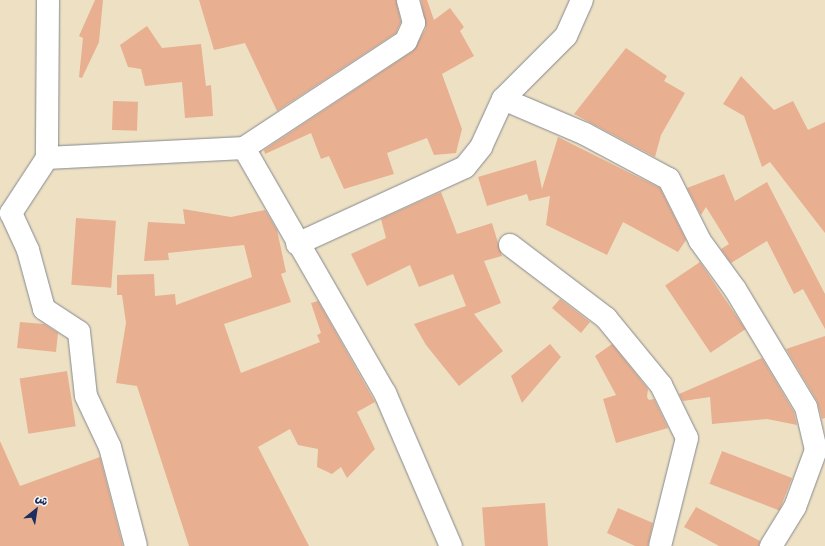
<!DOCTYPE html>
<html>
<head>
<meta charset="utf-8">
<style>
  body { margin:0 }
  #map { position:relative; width:825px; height:546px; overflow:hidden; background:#eee1c3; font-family:"Playpen Sans","Playpen Sans Arabic",sans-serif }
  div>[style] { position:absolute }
  .building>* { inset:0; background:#e8af91; transform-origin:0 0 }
  .roads { filter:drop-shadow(0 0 1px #848890) drop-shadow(0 0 1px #848890) }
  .minor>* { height:22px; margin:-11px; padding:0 11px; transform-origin:11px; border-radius:11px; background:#fff }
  span { translate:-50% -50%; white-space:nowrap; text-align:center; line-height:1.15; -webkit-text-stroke:3.5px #f6f6f2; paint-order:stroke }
  .north { position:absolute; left:16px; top:490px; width:40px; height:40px; -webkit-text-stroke:3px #f6f6f2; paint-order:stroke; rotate:30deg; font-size:11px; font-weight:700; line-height:16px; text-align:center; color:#1b2f5e }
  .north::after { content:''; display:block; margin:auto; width:14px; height:18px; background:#1b2f5e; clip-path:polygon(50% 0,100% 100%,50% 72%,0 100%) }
</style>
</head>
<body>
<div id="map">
  <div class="building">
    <div style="clip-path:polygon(95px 0,103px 0,99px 42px,82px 78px,79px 77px,83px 38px,79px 36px)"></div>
    <div style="clip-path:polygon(199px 0,396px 0,401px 22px,396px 33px,277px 111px,245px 43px,214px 50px)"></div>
    <div style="clip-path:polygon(421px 0,427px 0,434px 20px,450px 8px,464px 27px,460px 31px,474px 56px,442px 74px,462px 129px,456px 153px,434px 155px,427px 138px,387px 153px,394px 174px,344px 189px,329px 156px,321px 159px,311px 133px,265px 154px,264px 150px,413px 51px,426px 28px)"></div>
    <div style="clip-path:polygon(147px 26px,162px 48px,201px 44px,206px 86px,211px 85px,213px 116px,185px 118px,182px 82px,145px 86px,141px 69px,128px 67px,120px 45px)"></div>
    <div style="clip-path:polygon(626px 48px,667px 76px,664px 81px,685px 93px,661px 135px,655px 157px,574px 114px)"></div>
    <div style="clip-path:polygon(741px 76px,774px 110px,793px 101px,808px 130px,825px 122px,825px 233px,770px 162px,762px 167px,744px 116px,723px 104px)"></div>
    <div style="left:113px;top:101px;width:25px;height:29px;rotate:2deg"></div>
    <div style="clip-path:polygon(558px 137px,660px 188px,686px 240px,678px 252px,623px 222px,607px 255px,546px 225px,550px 196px,529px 201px,527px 194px,487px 206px,478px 177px,536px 160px,542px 189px)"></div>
    <div style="clip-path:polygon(724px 174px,735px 201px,767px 182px,825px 294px,825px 329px,803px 289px,794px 294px,767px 241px,731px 263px,721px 249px,729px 244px,706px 207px,701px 215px,687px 188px)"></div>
    <div style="clip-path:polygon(441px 192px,457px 234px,492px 223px,502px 256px,484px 261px,501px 303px,474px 314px,503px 351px,459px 386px,426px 345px,414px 324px,466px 306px,453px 274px,419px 287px,410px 265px,367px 286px,351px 254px,386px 238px,381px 219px)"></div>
    <div style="clip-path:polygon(183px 209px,231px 217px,265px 210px,277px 230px,286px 272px,281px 274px,291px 302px,224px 324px,241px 373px,320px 342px,317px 335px,321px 333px,311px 303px,318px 301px,375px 402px,357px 412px,375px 449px,347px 478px,341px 467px,332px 474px,317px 467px,318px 449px,298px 445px,290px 429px,258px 447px,309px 546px,189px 546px,137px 386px,116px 383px,126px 323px,122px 295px,117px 295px,117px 275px,154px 274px,155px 296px,175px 294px,176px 305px,252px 277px,244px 245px,168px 253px,169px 260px,144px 261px,148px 222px,185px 224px)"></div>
    <div style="left:76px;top:218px;width:40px;height:67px;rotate:4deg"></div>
    <div style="left:700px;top:262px;width:81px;height:42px;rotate:56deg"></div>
    <div style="clip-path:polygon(560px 299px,590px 322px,581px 333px,552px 308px)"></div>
    <div style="clip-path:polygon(20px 322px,44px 324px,58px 333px,56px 352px,17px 348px)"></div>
    <div style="clip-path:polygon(825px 336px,825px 418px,822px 419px,817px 401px,786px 349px)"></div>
    <div style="clip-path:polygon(550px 344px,561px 357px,522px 403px,511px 376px)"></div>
    <div style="clip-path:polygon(612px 344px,648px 389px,647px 397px,649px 400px,654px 399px,668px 428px,616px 443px,603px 399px,616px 395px,595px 356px)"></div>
    <div style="clip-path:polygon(762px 358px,794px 412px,797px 425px,767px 419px,712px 424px,710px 397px,683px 401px,679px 394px)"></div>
    <div style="left:67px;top:371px;width:56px;height:48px;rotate:81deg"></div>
    <div style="clip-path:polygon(0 441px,20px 486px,100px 457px,123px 546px,0 546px)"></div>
    <div style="left:722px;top:451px;width:75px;height:35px;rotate:21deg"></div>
    <div style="left:545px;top:503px;width:43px;height:63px;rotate:86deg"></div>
    <div style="clip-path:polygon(696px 507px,760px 541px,759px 546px,719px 546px,684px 527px)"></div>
    <div style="clip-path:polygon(618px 508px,653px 523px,648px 546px,635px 546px,607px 533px)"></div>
  </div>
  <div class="roads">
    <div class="minor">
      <div style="left:48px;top:0;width:158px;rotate:90.4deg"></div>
      <div style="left:47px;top:158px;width:66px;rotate:123.2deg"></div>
      <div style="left:11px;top:213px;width:41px;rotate:65.3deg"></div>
      <div style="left:28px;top:250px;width:61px;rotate:74.8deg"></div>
      <div style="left:44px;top:309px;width:42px;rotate:33.3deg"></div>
      <div style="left:79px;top:332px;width:64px;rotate:83.8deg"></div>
      <div style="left:86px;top:396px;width:56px;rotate:64.8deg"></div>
      <div style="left:110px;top:447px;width:102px;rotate:75.3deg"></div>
      <div style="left:503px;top:99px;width:89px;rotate:-45deg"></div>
      <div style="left:566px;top:36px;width:39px;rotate:-66deg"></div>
      <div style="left:244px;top:148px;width:283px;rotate:60.1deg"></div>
      <div style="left:385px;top:393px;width:167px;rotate:66.7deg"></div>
      <div style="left:47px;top:158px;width:197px;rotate:-2.9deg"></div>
      <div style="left:244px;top:148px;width:194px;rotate:-33.4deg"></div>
      <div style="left:406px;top:41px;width:20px;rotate:-66deg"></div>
      <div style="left:414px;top:23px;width:24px;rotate:-105deg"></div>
      <div style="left:297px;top:244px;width:185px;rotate:-24.6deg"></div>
      <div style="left:465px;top:167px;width:26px;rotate:-51deg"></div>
      <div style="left:481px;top:147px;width:53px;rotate:-65.4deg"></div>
      <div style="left:503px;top:99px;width:89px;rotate:23.1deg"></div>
      <div style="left:585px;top:134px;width:95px;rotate:28.2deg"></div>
      <div style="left:669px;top:179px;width:69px;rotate:63.4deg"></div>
      <div style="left:700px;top:241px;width:59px;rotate:53.9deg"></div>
      <div style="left:735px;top:289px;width:138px;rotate:59deg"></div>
      <div style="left:806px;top:407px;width:44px;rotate:76.9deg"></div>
      <div style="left:816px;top:450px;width:61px;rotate:110.2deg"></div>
      <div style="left:795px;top:507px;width:46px;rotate:121.6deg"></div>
      <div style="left:510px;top:245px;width:121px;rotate:37.2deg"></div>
      <div style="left:606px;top:318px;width:87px;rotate:50.6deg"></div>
      <div style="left:661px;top:385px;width:59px;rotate:63.9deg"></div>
      <div style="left:687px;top:438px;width:111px;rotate:104deg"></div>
    </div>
  </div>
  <div class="north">ش</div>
</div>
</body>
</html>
